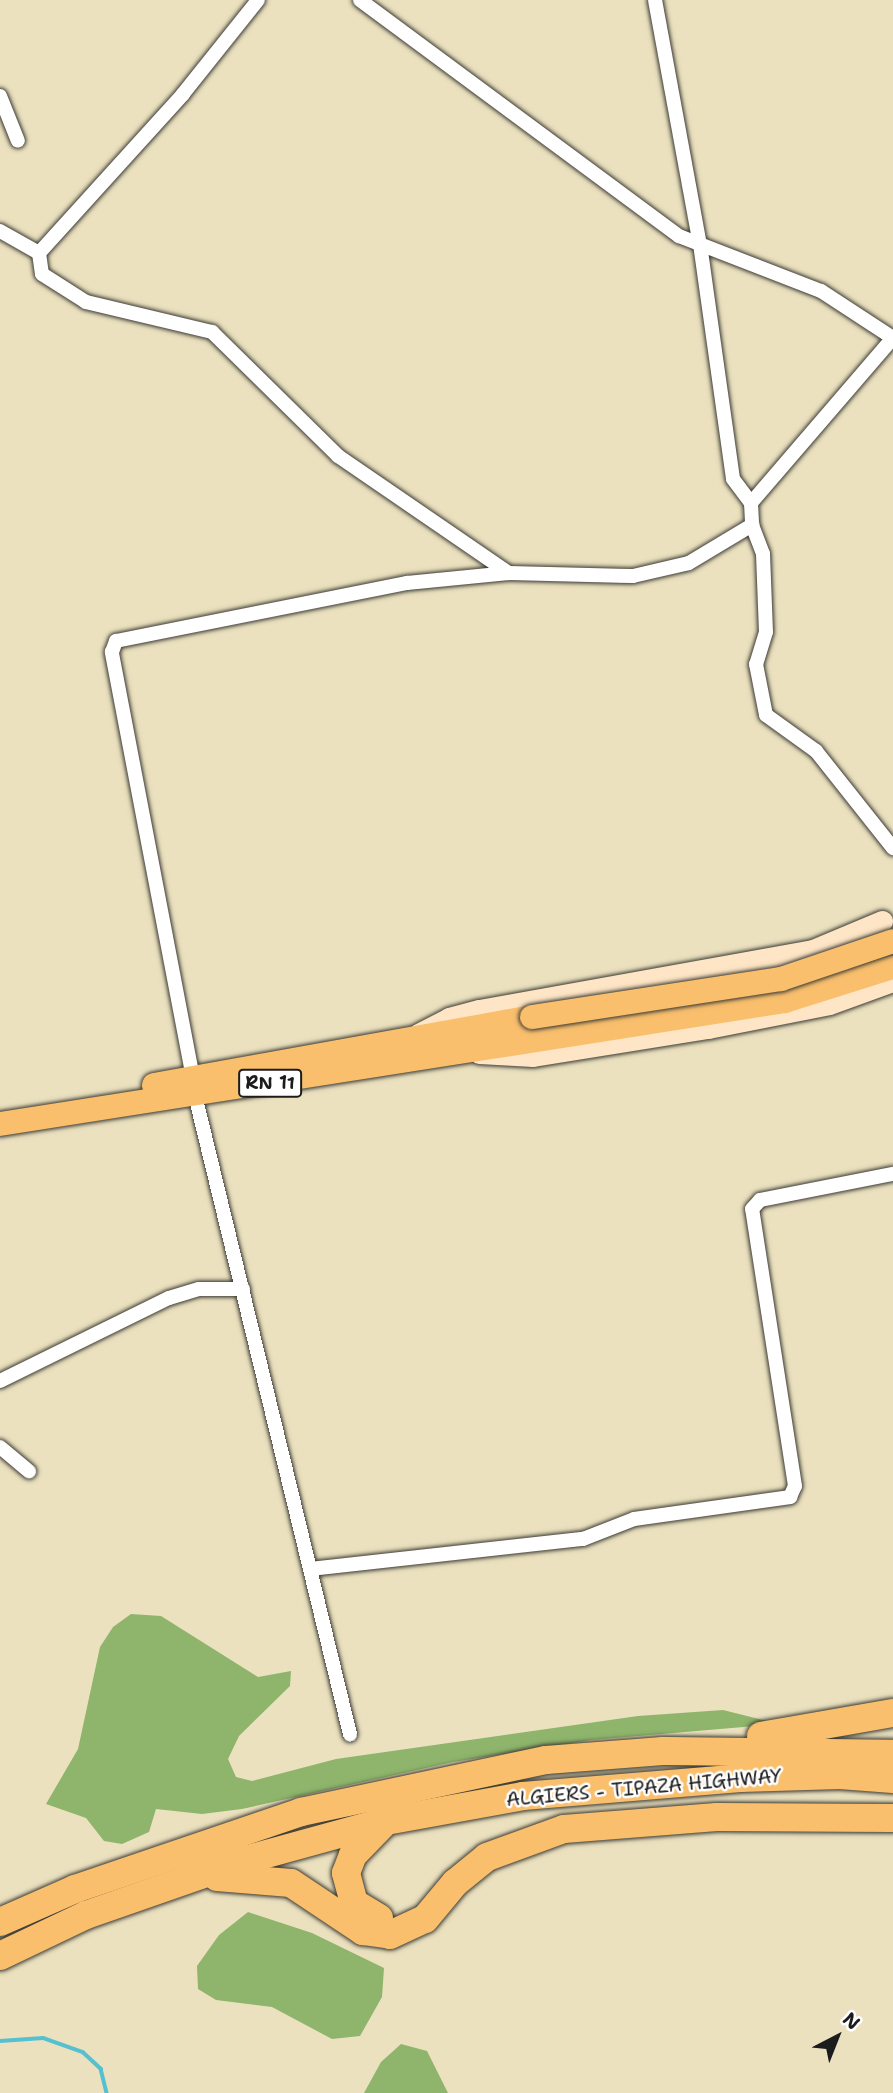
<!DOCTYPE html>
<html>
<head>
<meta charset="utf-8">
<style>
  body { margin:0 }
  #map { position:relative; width:893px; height:2093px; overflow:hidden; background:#ebe1bf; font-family:"Shantell Sans",sans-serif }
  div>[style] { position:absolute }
  .forest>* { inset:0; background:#8eb56b }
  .stream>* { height:3.5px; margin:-1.75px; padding:0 1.75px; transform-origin:1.75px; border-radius:1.75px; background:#55c0d0 }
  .roads { filter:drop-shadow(0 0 2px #3b3a34) drop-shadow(0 0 2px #3b3a34) }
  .minor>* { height:14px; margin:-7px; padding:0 7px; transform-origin:7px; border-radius:7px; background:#fff }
  .secondary>* { height:21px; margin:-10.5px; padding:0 10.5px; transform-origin:10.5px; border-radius:10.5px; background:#fde5c5 }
  .trunk>* { height:24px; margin:-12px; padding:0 12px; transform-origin:12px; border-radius:12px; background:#f9bf6d }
  .motorway>* { height:28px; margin:-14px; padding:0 14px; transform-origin:14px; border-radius:14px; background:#f9bf6d }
  .bridges { filter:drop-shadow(0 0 2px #3b3a34) drop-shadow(0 0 2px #3b3a34) }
  .trunk-bridge>* { height:24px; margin:-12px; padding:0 12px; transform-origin:12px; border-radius:12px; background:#f9bf6d }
  span { translate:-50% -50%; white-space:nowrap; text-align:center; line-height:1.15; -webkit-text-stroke:5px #fff; paint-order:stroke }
  .shield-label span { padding:2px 5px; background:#fff; border:2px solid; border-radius:5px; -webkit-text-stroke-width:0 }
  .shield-label { font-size:18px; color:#1c1c1c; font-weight:700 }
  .street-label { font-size:19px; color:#1c1c1c }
  .north { position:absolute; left:802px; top:2002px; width:70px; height:70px; -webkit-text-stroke:5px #fff; paint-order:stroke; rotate:42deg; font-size:19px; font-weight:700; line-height:28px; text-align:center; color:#1c1c1c }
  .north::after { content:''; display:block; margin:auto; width:24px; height:32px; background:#1c1c1c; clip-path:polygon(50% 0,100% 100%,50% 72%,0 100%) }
</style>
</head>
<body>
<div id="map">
  <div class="forest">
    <div style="clip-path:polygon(131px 1614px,161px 1616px,258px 1677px,291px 1671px,290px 1686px,239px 1736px,228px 1759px,236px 1777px,252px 1781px,336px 1759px,638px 1716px,723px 1710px,779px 1724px,591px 1740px,453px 1762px,242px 1809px,202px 1814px,156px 1809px,149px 1832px,122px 1844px,104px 1841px,86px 1818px,46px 1804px,78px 1749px,100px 1647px,113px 1627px)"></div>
    <div style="clip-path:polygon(248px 1912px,312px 1933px,384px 1968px,382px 1997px,360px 2036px,332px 2039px,272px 2007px,216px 2000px,198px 1989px,197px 1966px,219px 1935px)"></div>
    <div style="clip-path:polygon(401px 2044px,427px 2051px,448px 2093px,364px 2093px,381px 2062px)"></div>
  </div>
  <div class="stream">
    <div style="left:0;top:2041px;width:43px;rotate:-4deg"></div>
    <div style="left:43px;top:2038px;width:42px;rotate:19.3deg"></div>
    <div style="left:83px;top:2052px;width:25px;rotate:43deg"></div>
    <div style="left:101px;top:2069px;width:25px;rotate:76deg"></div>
  </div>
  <div class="roads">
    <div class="minor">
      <div style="left:360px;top:0;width:397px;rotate:36.5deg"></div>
      <div style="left:679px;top:236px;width:152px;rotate:21.2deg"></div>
      <div style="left:821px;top:291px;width:86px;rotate:33.1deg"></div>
      <div style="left:655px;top:0;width:248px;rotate:79.6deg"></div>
      <div style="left:700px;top:244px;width:237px;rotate:82deg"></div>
      <div style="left:733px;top:479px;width:30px;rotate:53deg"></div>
      <div style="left:751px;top:503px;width:22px;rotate:87deg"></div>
      <div style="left:752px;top:525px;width:31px;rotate:69deg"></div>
      <div style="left:763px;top:554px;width:78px;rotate:87.8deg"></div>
      <div style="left:766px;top:632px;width:34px;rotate:107deg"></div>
      <div style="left:756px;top:664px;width:52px;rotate:78.9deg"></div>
      <div style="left:766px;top:715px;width:62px;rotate:35.8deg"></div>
      <div style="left:816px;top:751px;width:124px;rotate:51.6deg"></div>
      <div style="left:0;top:96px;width:48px;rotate:68.2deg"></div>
      <div style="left:0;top:231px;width:45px;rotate:29.4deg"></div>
      <div style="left:39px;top:253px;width:21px;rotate:82deg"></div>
      <div style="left:42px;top:274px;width:52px;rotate:32.5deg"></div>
      <div style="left:86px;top:302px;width:130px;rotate:13.4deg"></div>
      <div style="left:212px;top:332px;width:177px;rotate:44.5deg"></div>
      <div style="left:338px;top:456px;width:207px;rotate:34.4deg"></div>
      <div style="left:39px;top:253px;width:215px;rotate:-47.8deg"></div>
      <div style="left:183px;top:94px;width:120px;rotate:-51.4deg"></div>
      <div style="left:751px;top:503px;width:218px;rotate:-49.3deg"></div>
      <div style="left:193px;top:1078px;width:434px;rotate:-100.8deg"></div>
      <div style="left:112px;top:652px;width:12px;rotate:-70deg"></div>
      <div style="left:116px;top:641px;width:297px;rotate:-11.3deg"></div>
      <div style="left:407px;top:583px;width:102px;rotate:-5.6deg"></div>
      <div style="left:509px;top:573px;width:124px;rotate:1.4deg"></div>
      <div style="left:633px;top:576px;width:57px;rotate:-13.1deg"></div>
      <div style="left:689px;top:563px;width:74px;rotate:-31.1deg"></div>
      <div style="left:195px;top:1095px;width:658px;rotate:76.37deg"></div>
      <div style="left:0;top:1381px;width:188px;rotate:-26.2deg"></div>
      <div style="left:169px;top:1298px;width:31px;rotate:-17deg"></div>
      <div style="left:199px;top:1289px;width:44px"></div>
      <div style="left:0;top:1447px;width:38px;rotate:40deg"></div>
      <div style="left:310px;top:1569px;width:275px;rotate:-6.3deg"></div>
      <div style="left:583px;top:1539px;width:55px;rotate:-21.4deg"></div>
      <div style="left:634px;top:1519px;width:158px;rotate:-8deg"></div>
      <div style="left:790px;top:1497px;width:12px;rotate:-66deg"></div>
      <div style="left:795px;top:1486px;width:280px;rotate:-98.8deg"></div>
      <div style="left:752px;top:1209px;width:12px;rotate:-48deg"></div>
      <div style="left:760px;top:1200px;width:136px;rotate:-11.1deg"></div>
    </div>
    <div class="secondary">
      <div style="left:418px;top:1034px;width:35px;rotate:-27deg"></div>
      <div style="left:449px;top:1018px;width:31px;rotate:-15deg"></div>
      <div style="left:479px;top:1010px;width:339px;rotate:-10.2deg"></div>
      <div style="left:813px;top:950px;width:75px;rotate:-22.8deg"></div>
      <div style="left:479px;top:1053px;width:54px;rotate:3.2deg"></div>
      <div style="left:533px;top:1056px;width:177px;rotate:-9.1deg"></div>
      <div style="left:708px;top:1028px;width:123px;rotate:-11.2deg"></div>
      <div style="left:829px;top:1004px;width:68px;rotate:-19.8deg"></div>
    </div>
    <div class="trunk">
      <div style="left:154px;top:1085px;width:384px;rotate:-10.2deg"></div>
      <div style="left:0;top:1124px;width:795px;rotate:-8.91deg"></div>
      <div style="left:785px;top:1001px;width:113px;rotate:-17.5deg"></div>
    </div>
    <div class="motorway">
      <div style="left:761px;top:1736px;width:134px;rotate:-9.9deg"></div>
      <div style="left:217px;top:1877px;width:74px;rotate:4.6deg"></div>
      <div style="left:291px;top:1883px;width:87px;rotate:33.7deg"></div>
      <div style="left:363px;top:1931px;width:27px;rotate:8deg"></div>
      <div style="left:390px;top:1935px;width:38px;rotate:-25deg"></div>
      <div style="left:425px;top:1919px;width:47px;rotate:-50.2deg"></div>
      <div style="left:455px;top:1883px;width:41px;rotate:-39.1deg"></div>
      <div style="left:487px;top:1857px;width:82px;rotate:-20deg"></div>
      <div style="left:564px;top:1829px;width:153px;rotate:-4.5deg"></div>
      <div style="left:717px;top:1817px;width:176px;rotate:0.3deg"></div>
      <div style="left:379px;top:1918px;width:29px;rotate:-149deg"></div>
      <div style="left:354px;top:1903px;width:31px;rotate:-105deg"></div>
      <div style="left:346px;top:1873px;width:19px;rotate:-69deg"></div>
      <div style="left:353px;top:1855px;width:47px;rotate:-45.9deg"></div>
      <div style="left:0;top:1922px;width:82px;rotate:-23.7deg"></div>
      <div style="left:75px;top:1889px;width:239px;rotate:-18.8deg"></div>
      <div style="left:301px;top:1812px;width:250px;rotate:-12deg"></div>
      <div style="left:546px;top:1760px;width:117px;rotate:-4.4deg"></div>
      <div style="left:663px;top:1751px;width:230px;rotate:0.7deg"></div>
      <div style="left:0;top:1956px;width:95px;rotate:-25.5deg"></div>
      <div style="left:86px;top:1915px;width:164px;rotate:-19.2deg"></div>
      <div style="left:241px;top:1861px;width:150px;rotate:-15.4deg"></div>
      <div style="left:386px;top:1821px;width:139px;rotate:-10.3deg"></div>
      <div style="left:523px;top:1796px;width:218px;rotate:-4.7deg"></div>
      <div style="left:740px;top:1778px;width:100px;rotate:-1.7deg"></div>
      <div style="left:840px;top:1775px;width:53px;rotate:4.3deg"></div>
    </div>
  </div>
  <div class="bridges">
    <div class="trunk-bridge">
      <div style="left:532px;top:1017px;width:252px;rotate:-8.7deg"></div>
      <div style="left:781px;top:979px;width:118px;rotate:-18.7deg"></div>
    </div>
  </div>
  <div class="shield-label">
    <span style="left:270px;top:1083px">RN 11</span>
  </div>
  <div class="street-label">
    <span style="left:644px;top:1788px;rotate:-5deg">ALGIERS - TIPAZA HIGHWAY</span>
  </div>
  <div class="north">N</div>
</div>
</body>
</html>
